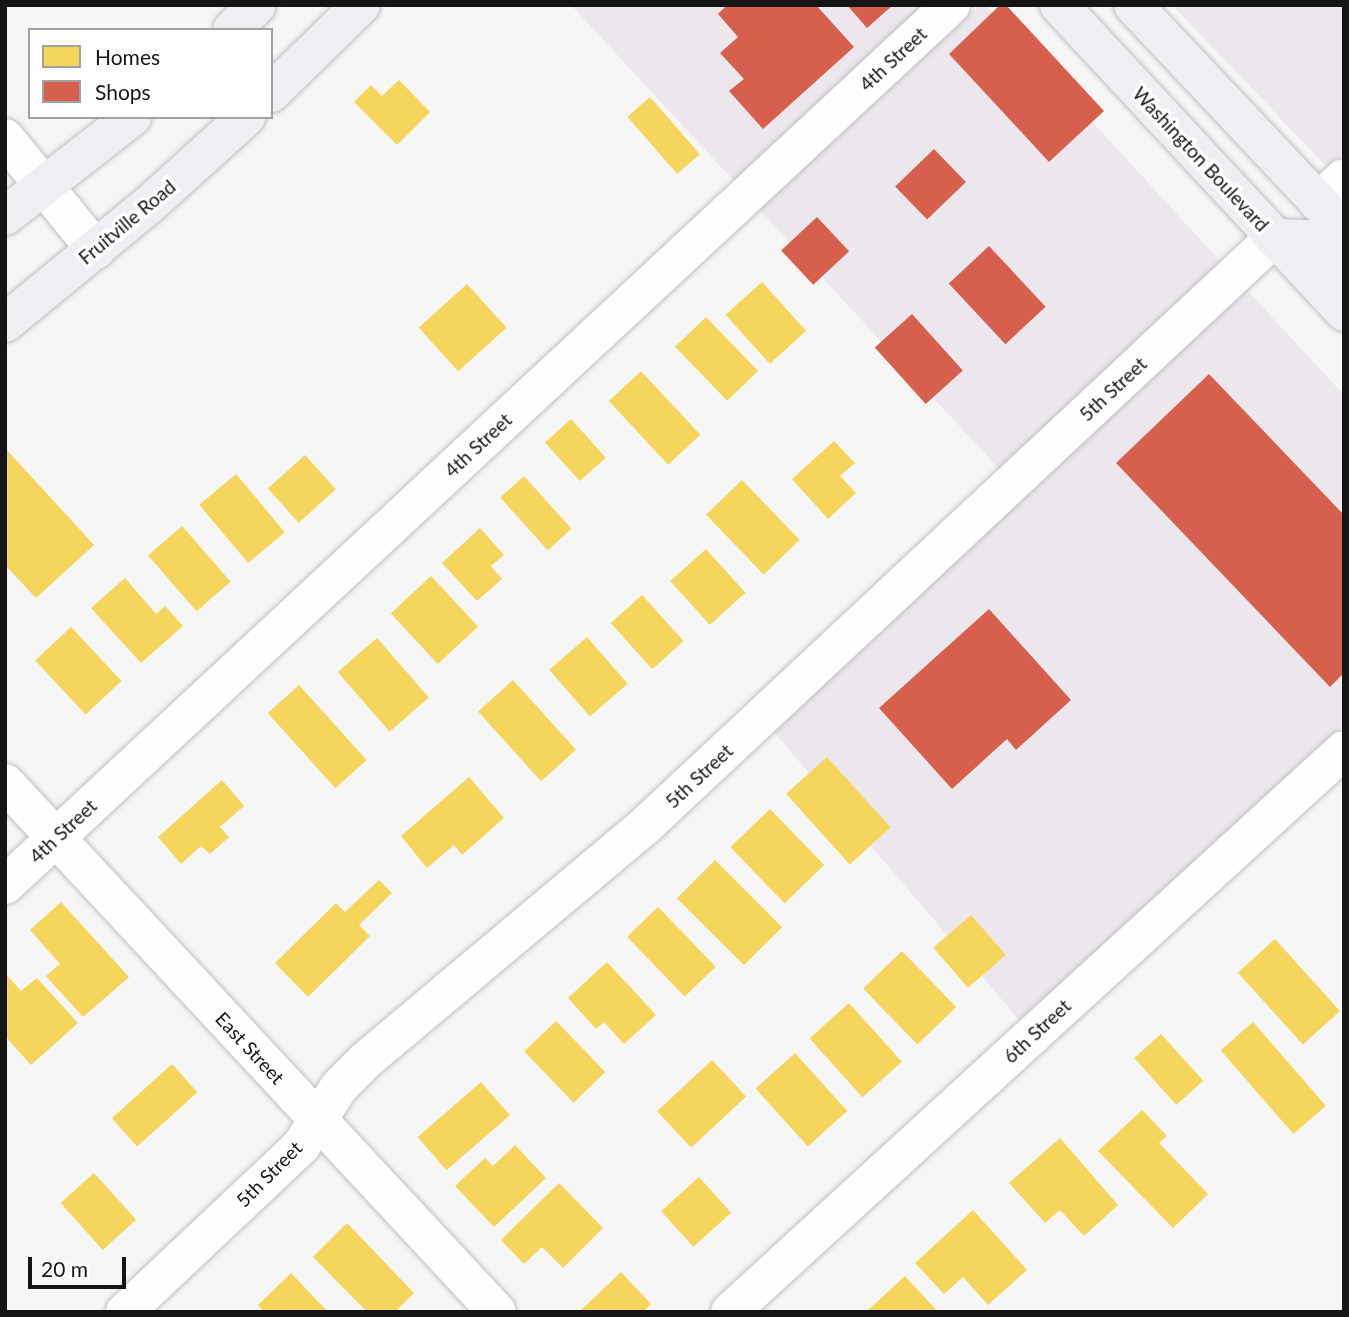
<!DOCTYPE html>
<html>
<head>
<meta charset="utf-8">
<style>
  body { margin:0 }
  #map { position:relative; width:1349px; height:1317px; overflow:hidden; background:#f7f6f7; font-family:Lato,sans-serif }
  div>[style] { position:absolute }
  .built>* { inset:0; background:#ece7ed }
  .homes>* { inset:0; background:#f6d55c; transform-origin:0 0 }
  .shops>* { inset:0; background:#d6604d; transform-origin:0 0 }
  .roads { filter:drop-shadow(0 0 2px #bfbfbf) drop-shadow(0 0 2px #bfbfbf) }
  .street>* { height:38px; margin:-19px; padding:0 19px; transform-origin:19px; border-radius:19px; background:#fefefe }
  .secondary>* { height:38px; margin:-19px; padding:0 19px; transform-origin:19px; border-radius:19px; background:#fefefe }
  .primary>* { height:38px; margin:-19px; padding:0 19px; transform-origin:19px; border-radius:19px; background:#efeef3 }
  span { translate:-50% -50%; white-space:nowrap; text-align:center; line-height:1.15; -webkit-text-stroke:7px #fff; paint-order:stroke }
  .street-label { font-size:19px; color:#161516 }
  .frame { position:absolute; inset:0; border:7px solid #161516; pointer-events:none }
  .legend { position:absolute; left:28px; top:28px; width:245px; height:91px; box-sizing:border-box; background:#fff; border:2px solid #a2a1a2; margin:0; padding:9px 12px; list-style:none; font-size:21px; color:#161516 }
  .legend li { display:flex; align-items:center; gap:14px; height:35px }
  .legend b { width:35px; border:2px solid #a2a1a2 }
  .scale { position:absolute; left:28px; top:1257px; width:98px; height:32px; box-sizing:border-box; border:4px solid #161516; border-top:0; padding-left:9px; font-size:21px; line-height:24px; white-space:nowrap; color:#161516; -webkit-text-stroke:5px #fff; paint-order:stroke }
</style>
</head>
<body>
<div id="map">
  <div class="built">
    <div style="clip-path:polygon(571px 5px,923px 5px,734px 181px)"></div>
    <div style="clip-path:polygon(979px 5px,985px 5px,1220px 261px,1000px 470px,759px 209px)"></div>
    <div style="clip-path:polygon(1172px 5px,1344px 5px,1344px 151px,1327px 167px)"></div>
    <div style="clip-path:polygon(1246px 289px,1344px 395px,1344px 724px,1020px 1021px,774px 732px)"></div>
  </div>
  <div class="homes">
    <div style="clip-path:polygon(399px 80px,430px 112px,397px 145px,354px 102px,371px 85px,382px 96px)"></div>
    <div style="left:650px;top:97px;width:76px;height:30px;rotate:49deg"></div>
    <div style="left:762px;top:282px;width:66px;height:49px;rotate:48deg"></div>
    <div style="left:467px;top:284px;width:59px;height:65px;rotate:48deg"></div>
    <div style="left:706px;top:317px;width:75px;height:43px;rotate:46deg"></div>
    <div style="left:641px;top:371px;width:87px;height:44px;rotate:47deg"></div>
    <div style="left:571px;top:419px;width:52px;height:35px;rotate:48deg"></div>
    <div style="clip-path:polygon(834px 441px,855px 463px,840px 476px,856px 493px,828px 519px,792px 479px)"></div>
    <div style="clip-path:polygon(5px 448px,94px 545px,36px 598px,5px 565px)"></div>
    <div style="left:305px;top:455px;width:46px;height:50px;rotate:48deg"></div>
    <div style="left:236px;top:474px;width:76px;height:48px;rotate:50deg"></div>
    <div style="left:524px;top:476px;width:71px;height:32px;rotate:48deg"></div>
    <div style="left:742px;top:480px;width:83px;height:50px;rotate:46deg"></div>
    <div style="left:182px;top:526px;width:74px;height:45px;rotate:49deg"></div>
    <div style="clip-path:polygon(480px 528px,504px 555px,491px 566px,502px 579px,477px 601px,442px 563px)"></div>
    <div style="left:706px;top:549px;width:59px;height:48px;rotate:48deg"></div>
    <div style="left:431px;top:576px;width:69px;height:55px;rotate:47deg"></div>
    <div style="clip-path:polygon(125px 578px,156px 614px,165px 606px,183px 626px,141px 663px,91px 608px)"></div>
    <div style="left:642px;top:595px;width:62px;height:42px;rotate:48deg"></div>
    <div style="left:71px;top:627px;width:74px;height:49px;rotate:47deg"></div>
    <div style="left:587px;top:637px;width:62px;height:50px;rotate:49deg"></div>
    <div style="left:377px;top:638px;width:79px;height:52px;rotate:49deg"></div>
    <div style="left:513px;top:680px;width:94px;height:47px;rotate:48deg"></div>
    <div style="left:299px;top:685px;width:101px;height:42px;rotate:48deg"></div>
    <div style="left:827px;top:757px;width:95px;height:55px;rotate:48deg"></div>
    <div style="clip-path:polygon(469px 777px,504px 818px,462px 855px,454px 845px,427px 868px,401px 836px)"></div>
    <div style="clip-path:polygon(222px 780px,244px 806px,220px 827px,229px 837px,210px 854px,201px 846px,181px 864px,158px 837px)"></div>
    <div style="left:770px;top:809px;width:78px;height:55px;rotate:46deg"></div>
    <div style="left:715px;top:860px;width:95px;height:54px;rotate:45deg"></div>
    <div style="clip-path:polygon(379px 880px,392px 893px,359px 925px,370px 936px,308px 997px,275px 963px,336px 903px,345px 912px)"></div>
    <div style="clip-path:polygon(61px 902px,129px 977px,83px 1017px,46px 976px,60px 964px,30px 930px)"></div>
    <div style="left:658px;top:907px;width:83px;height:43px;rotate:46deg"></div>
    <div style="left:971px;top:915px;width:53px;height:50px;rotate:49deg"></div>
    <div style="left:1275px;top:939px;width:97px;height:50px;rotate:48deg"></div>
    <div style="left:902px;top:951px;width:78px;height:54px;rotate:46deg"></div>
    <div style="clip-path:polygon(607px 962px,656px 1015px,624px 1044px,604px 1022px,596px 1029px,568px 998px)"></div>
    <div style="clip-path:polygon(5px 973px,21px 991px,37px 978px,78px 1023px,31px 1065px,5px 1036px)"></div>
    <div style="left:849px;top:1003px;width:79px;height:53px;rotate:48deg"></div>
    <div style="left:556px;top:1021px;width:71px;height:44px;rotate:46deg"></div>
    <div style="left:1253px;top:1022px;width:111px;height:43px;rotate:49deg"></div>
    <div style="left:1161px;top:1034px;width:63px;height:36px;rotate:48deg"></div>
    <div style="left:795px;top:1053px;width:78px;height:53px;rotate:48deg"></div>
    <div style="left:712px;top:1060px;width:50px;height:75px;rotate:47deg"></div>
    <div style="left:172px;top:1064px;width:38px;height:81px;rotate:48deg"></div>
    <div style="left:481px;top:1082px;width:44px;height:84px;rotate:49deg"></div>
    <div style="clip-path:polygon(1142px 1110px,1167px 1136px,1159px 1143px,1208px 1194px,1173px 1228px,1098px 1151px)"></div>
    <div style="clip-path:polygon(1060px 1138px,1118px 1205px,1084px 1236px,1060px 1210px,1045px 1223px,1009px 1183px)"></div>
    <div style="clip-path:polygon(515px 1145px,546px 1178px,494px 1227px,455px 1186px,485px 1158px,493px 1166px)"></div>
    <div style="left:94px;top:1173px;width:63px;height:45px;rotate:48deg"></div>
    <div style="left:699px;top:1177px;width:48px;height:51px;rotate:48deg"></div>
    <div style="clip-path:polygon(559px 1183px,603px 1228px,563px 1268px,542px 1247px,524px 1264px,501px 1240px)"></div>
    <div style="clip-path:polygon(973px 1210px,1027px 1270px,988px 1305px,963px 1277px,944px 1294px,915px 1263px)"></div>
    <div style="clip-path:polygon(347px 1223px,414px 1293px,395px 1312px,367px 1312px,313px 1257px)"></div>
    <div style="clip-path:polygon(621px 1272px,651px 1304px,643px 1312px,579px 1312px)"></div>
    <div style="clip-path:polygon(291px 1273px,328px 1312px,264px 1312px,258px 1305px)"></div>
    <div style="clip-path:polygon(905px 1276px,938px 1312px,866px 1312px)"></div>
  </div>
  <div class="shops">
    <div style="clip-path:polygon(727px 5px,816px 5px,854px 47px,763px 129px,729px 91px,744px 79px,720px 53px,738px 37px,718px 14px)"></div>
    <div style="clip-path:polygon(847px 5px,893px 5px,867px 28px)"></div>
    <div style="clip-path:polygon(1000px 5px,1006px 5px,1104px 111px,1049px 162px,949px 54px)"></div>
    <div style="left:934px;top:149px;width:46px;height:54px;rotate:46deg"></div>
    <div style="left:817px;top:217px;width:47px;height:49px;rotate:47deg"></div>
    <div style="left:989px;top:246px;width:83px;height:55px;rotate:47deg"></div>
    <div style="left:912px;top:314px;width:76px;height:50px;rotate:48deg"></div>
    <div style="clip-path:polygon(1209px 374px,1344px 515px,1344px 673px,1330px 687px,1116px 463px)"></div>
    <div style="clip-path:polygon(989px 609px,1071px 700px,1016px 750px,1007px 739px,952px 789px,879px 708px)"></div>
  </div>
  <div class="roads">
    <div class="street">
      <div style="left:5px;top:138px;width:144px;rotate:50.9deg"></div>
      <div style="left:1318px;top:202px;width:35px;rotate:-43deg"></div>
      <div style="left:5px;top:885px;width:1292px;rotate:-42.93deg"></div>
      <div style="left:125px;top:1312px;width:242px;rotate:-43.3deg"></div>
      <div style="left:301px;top:1146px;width:70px;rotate:-57.2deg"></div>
      <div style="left:339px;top:1087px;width:38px;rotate:-45deg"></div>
      <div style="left:366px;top:1060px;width:367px;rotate:-40deg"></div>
      <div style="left:647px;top:824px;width:858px;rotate:-43.06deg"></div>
      <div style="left:730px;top:1312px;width:832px;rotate:-42.47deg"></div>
    </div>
    <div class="secondary">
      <div style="left:5px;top:783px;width:722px;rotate:47.08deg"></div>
    </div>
    <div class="primary">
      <div style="left:1059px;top:5px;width:419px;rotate:47.1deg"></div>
      <div style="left:1133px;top:5px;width:308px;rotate:46.7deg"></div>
      <div style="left:232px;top:30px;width:35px;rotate:-45deg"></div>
      <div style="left:271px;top:93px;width:126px;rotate:-44.4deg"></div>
      <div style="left:5px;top:216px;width:161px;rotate:-37.9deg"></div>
      <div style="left:1274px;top:238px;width:34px;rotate:2deg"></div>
      <div style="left:1308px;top:239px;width:45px;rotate:36.9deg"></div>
      <div style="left:5px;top:323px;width:188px;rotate:-39.4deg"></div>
      <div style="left:150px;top:204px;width:130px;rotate:-42.2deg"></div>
    </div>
  </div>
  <div class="street-label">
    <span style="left:893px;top:59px;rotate:-43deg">4th Street</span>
    <span style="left:1201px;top:159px;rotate:47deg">Washington Boulevard</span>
    <span style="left:127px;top:222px;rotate:-40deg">Fruitville Road</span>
    <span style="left:1113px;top:389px;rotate:-43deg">5th Street</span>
    <span style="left:478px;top:445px;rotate:-43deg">4th Street</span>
    <span style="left:699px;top:776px;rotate:-43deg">5th Street</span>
    <span style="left:63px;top:831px;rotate:-43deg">4th Street</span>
    <span style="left:1037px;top:1031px;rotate:-43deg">6th Street</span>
    <span style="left:250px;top:1048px;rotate:47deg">East Street</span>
    <span style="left:269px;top:1174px;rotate:-45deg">5th Street</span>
  </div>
  <div class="frame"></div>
  <ul class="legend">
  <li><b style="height:19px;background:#f6d55c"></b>Homes</li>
  <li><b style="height:19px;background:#d6604d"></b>Shops</li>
  </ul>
  <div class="scale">20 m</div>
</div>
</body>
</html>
